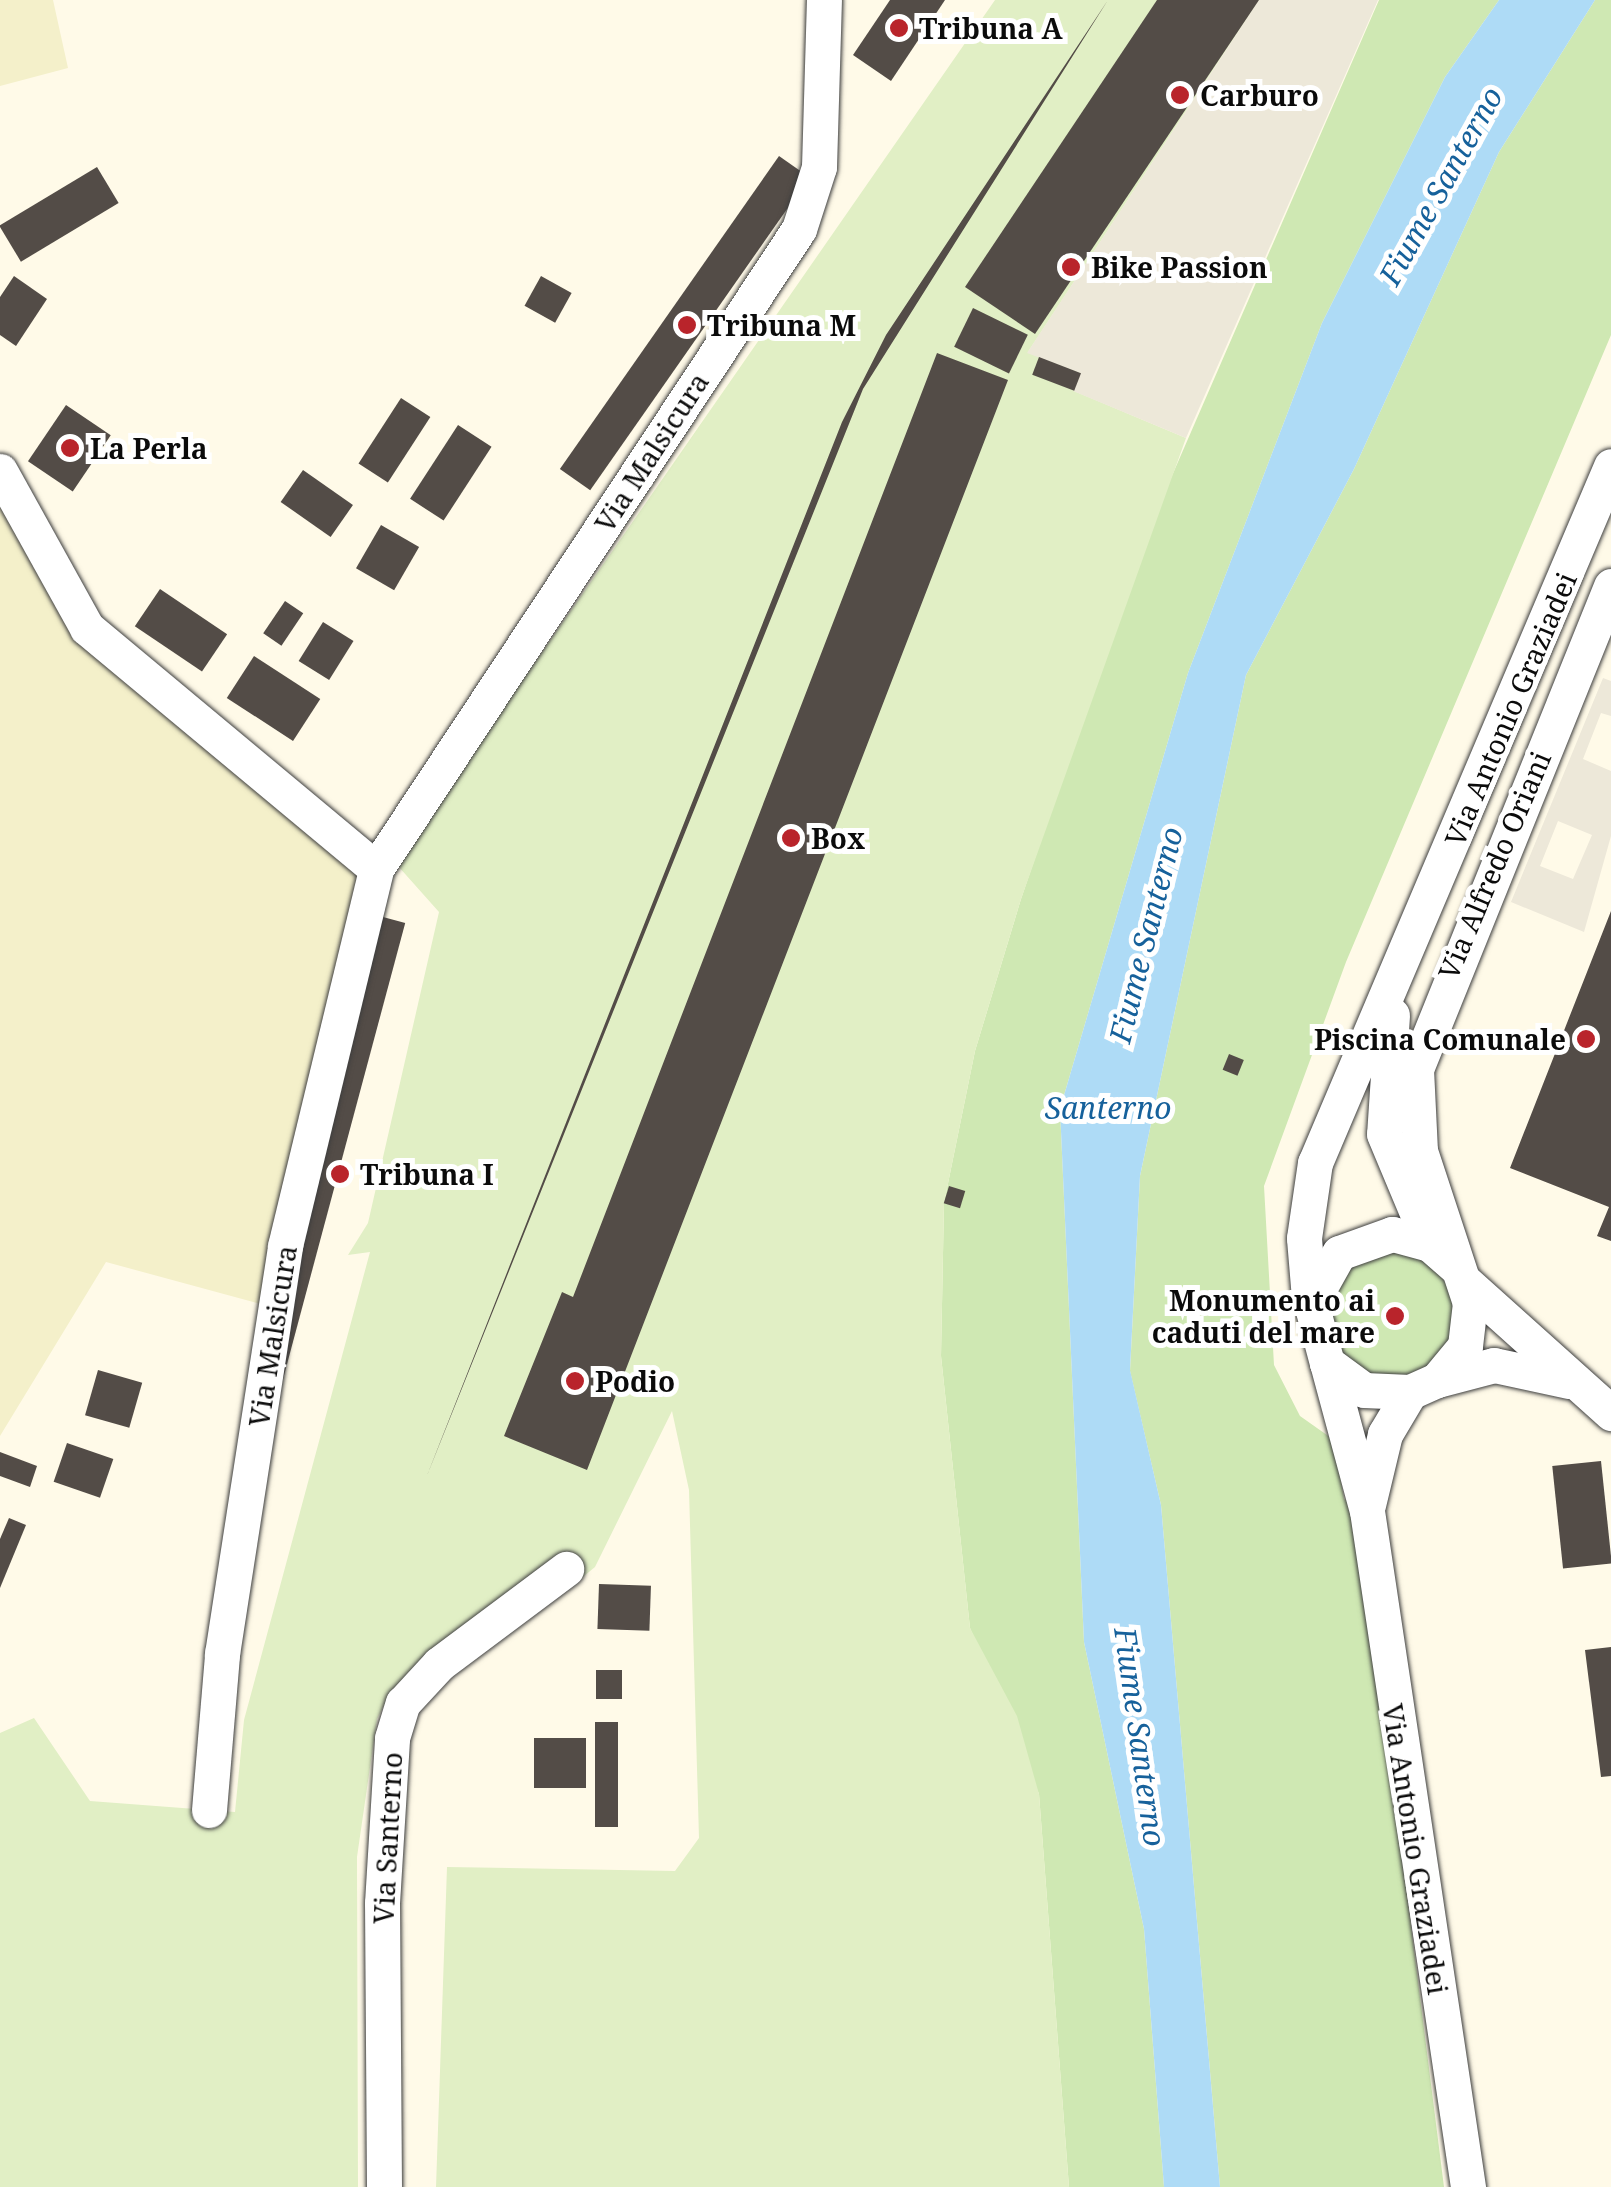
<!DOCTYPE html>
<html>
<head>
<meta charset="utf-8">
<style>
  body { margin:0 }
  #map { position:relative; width:1611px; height:2187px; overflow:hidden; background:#fffae8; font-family:"Noto Serif",serif }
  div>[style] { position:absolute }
  .farmland>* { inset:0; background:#f4f0ca }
  .green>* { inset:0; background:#cfe8b3 }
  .round { border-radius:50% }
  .pitch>* { inset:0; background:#e1efc5 }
  .plaza>* { inset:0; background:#ede8d9 }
  .water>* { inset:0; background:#aedbf6 }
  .building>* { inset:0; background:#534c47; transform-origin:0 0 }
  .roads { filter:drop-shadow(0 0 2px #3e3e3e) drop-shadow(0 0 2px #3e3e3e) }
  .minor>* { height:35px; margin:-17.5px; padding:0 17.5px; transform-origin:17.5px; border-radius:17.5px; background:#fff }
  .dots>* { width:28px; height:28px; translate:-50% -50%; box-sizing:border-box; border:5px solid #fff; border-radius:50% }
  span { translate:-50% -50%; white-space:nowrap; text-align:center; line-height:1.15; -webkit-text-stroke:10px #fff; paint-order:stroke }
  .poi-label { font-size:28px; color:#0b0b0b; font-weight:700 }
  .left { translate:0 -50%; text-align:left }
  .right { translate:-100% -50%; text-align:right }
  .street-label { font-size:28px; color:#0b0b0b }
  .water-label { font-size:30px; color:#16619b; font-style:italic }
</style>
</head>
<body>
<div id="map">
  <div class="farmland">
    <div style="clip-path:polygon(0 0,53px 0,68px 68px,0 86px)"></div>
    <div style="clip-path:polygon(0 460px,82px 632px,376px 869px,268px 1306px,106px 1262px,0 1436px)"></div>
  </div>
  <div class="green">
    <div style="clip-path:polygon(1379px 0,1499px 0,1445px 77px,1322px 323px,1188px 673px,1060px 1109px,1084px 1642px,1144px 1929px,1164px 2187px,1069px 2187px,1039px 1794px,970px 1628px,941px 1356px,944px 1203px,975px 1051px,1021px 899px,1144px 540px)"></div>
    <div style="clip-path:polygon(1595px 0,1611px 0,1611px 335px,1346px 962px,1264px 1186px,1274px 1365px,1300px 1416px,1334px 1440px,1344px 1499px,1358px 1507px,1444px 2187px,1220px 2187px,1161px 1505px,1130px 1371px,1140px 1176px,1246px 675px,1354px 469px,1499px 152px)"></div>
    <div class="round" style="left:1328px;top:1252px;width:126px;height:126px"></div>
  </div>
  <div class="pitch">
    <div style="clip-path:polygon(995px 0,1259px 0,1028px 352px,1081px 373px,1074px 391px,1186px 438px,1021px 899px,975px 1051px,944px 1203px,941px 1356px,970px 1628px,1017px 1716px,1039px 1794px,1069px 2187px,436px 2187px,447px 1867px,675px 1871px,699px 1838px,689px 1490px,672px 1411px,595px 1567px,578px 1581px,566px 1569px,391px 1692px,377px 1719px,357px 1857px,358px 2187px,0 2187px,0 1733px,34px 1718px,90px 1801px,235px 1812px,244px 1720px,370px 1252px,348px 1255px,368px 1223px,439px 912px,398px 866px,402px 854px)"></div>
  </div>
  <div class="plaza">
    <div style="clip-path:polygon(1259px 0,1378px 0,1186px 438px,1073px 391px,1080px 373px,1027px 353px)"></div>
    <div style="clip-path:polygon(evenodd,1603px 678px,1611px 681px,1611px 716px,1601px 713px,1583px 759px,1611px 771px,1611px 836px,1584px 932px,1511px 902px,1603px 678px,1558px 821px,1592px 835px,1573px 879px,1540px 866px,1558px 821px)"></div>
  </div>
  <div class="water">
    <div style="clip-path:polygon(1499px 0,1595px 0,1499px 152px,1354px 469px,1246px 675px,1140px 1176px,1130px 1370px,1161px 1505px,1220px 2187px,1164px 2187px,1144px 1929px,1084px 1642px,1060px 1109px,1188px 673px,1322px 323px,1445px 77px)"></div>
  </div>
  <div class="building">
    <div style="clip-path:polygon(890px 0,945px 0,891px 81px,853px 55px)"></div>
    <div style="clip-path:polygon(1108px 0,863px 389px,426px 1478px,842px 422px,886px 335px)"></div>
    <div style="clip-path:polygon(1157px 0,1259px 0,1035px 334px,965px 287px)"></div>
    <div style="left:779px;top:156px;width:37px;height:382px;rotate:35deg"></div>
    <div style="left:97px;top:167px;width:42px;height:114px;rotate:59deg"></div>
    <div style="clip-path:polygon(14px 276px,47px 299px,16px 346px,0 335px,0 297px)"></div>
    <div style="left:541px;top:276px;width:35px;height:34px;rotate:29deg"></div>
    <div style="left:973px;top:308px;width:61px;height:43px;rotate:26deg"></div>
    <div style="clip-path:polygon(937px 353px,1008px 380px,587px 1470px,504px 1436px,562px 1292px,573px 1297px)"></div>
    <div style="left:1039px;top:357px;width:45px;height:19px;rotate:21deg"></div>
    <div style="left:401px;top:398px;width:35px;height:78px;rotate:33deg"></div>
    <div style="left:66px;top:405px;width:54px;height:68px;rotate:34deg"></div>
    <div style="left:458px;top:425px;width:40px;height:88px;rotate:33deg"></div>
    <div style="left:303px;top:470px;width:61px;height:39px;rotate:35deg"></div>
    <div style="left:381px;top:525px;width:44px;height:50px;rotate:30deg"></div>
    <div style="left:160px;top:589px;width:81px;height:45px;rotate:34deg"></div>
    <div style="left:285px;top:601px;width:22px;height:39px;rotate:34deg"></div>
    <div style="left:323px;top:622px;width:36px;height:46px;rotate:32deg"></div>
    <div style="left:254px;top:656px;width:79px;height:50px;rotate:33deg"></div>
    <div style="clip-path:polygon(1611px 911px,1611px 1241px,1597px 1236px,1609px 1207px,1510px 1168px)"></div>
    <div style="left:383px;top:917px;width:23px;height:520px;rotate:15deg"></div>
    <div style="left:1229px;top:1054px;width:16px;height:17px;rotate:22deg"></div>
    <div style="left:949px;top:1186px;width:17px;height:18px;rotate:17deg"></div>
    <div style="left:98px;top:1370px;width:46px;height:47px;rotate:16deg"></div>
    <div style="left:67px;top:1443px;width:49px;height:41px;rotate:19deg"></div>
    <div style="clip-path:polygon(0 1452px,37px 1466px,30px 1487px,0 1476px)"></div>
    <div style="left:1601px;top:1461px;width:103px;height:49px;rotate:84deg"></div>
    <div style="clip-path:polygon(9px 1518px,26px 1525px,0 1588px,0 1539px)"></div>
    <div style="left:599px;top:1584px;width:52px;height:45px;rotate:2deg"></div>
    <div style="clip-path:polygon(1611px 1647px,1611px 1776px,1601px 1777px,1585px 1650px)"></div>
    <div style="left:596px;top:1670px;width:26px;height:29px"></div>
    <div style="left:595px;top:1722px;width:23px;height:105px"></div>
    <div style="left:534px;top:1738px;width:52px;height:50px"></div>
  </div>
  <div class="roads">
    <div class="minor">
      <div style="left:0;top:471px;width:179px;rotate:61deg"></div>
      <div style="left:87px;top:628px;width:376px;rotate:39.8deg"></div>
      <div style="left:1392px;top:1015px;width:119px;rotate:93.8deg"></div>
      <div style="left:1384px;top:1134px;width:119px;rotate:67.3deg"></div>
      <div style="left:1455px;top:1266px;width:33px;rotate:-139deg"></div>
      <div style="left:1430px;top:1244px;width:39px;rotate:-165deg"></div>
      <div style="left:1392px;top:1234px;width:56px;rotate:160.3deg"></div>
      <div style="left:1339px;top:1253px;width:57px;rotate:119.2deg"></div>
      <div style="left:1311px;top:1303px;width:62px;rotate:75.1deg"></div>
      <div style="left:1327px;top:1363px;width:46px;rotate:36.1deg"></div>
      <div style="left:1364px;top:1390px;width:46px;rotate:2.5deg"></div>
      <div style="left:1410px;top:1392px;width:30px;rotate:-24deg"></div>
      <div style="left:1437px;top:1380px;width:44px;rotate:-50.5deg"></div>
      <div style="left:1465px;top:1346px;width:43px;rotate:-83.4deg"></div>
      <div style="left:1470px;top:1303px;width:160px;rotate:-108.2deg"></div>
      <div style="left:1420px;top:1151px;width:82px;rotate:-92.8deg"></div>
      <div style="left:1416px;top:1069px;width:521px;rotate:-68.01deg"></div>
      <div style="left:1464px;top:1281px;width:198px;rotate:41.9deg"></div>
      <div style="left:1309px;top:1298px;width:60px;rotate:-94.8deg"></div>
      <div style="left:1304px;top:1238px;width:76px;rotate:-81.7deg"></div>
      <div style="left:1315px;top:1163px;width:757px;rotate:-66.99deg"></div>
      <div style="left:1327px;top:1363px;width:153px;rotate:74.9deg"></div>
      <div style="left:1367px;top:1511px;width:684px;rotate:81.5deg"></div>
      <div style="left:1437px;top:1380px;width:59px;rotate:-14.7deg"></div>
      <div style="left:1494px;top:1365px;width:77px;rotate:12deg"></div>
      <div style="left:1368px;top:1505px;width:73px;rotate:-76.5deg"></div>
      <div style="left:1385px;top:1434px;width:49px;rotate:-59.2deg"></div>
      <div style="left:209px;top:1810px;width:157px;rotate:-85.2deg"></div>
      <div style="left:222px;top:1654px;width:413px;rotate:-81.2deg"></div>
      <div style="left:285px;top:1246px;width:388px;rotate:-76.4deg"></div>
      <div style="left:376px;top:869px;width:767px;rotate:-56.54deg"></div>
      <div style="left:799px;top:229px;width:65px;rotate:-72.1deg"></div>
      <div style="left:819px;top:167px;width:167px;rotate:-88.3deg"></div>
      <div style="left:384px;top:2187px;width:284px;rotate:-90.4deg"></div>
      <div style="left:382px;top:1903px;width:165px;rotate:-86.5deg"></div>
      <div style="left:392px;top:1738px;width:37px;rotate:-73deg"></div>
      <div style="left:403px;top:1703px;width:53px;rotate:-47.3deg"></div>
      <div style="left:439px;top:1664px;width:159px;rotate:-36.8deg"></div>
    </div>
  </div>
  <div class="dots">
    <div style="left:899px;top:28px;background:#b9242b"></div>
    <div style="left:1180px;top:95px;background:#b9242b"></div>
    <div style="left:1071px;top:267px;background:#b9242b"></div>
    <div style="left:687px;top:325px;background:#b9242b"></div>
    <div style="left:70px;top:448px;background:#b9242b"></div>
    <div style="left:791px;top:838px;background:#b9242b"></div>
    <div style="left:1586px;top:1039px;background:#b9242b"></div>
    <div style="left:340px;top:1174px;background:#b9242b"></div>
    <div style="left:1395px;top:1316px;background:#b9242b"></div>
    <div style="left:575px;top:1381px;background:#b9242b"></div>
  </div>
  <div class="poi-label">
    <span class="left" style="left:919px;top:28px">Tribuna A</span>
    <span class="left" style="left:1200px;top:95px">Carburo</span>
    <span class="left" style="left:1091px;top:267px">Bike Passion</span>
    <span class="left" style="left:707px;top:325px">Tribuna M</span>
    <span class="left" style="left:90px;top:448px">La Perla</span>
    <span class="left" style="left:811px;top:838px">Box</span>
    <span class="right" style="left:1566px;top:1039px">Piscina Comunale</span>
    <span class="left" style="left:360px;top:1174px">Tribuna I</span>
    <span class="right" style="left:1375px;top:1316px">Monumento ai<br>caduti del mare</span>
    <span class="left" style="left:595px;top:1381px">Podio</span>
  </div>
  <div class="street-label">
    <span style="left:651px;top:452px;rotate:-57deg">Via Malsicura</span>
    <span style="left:1510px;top:709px;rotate:-67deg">Via Antonio Graziadei</span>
    <span style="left:1494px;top:865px;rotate:-67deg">Via Alfredo Oriani</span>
    <span style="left:272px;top:1336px;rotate:-81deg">Via Malsicura</span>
    <span style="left:387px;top:1838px;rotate:-87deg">Via Santerno</span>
    <span style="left:1416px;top:1849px;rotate:81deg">Via Antonio Graziadei</span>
  </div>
  <div class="water-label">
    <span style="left:1441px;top:186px;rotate:-61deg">Fiume Santerno</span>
    <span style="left:1146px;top:935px;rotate:-76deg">Fiume Santerno</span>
    <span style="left:1108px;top:1108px">Santerno</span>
    <span style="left:1140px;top:1737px;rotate:82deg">Fiume Santerno</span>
  </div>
</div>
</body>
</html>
